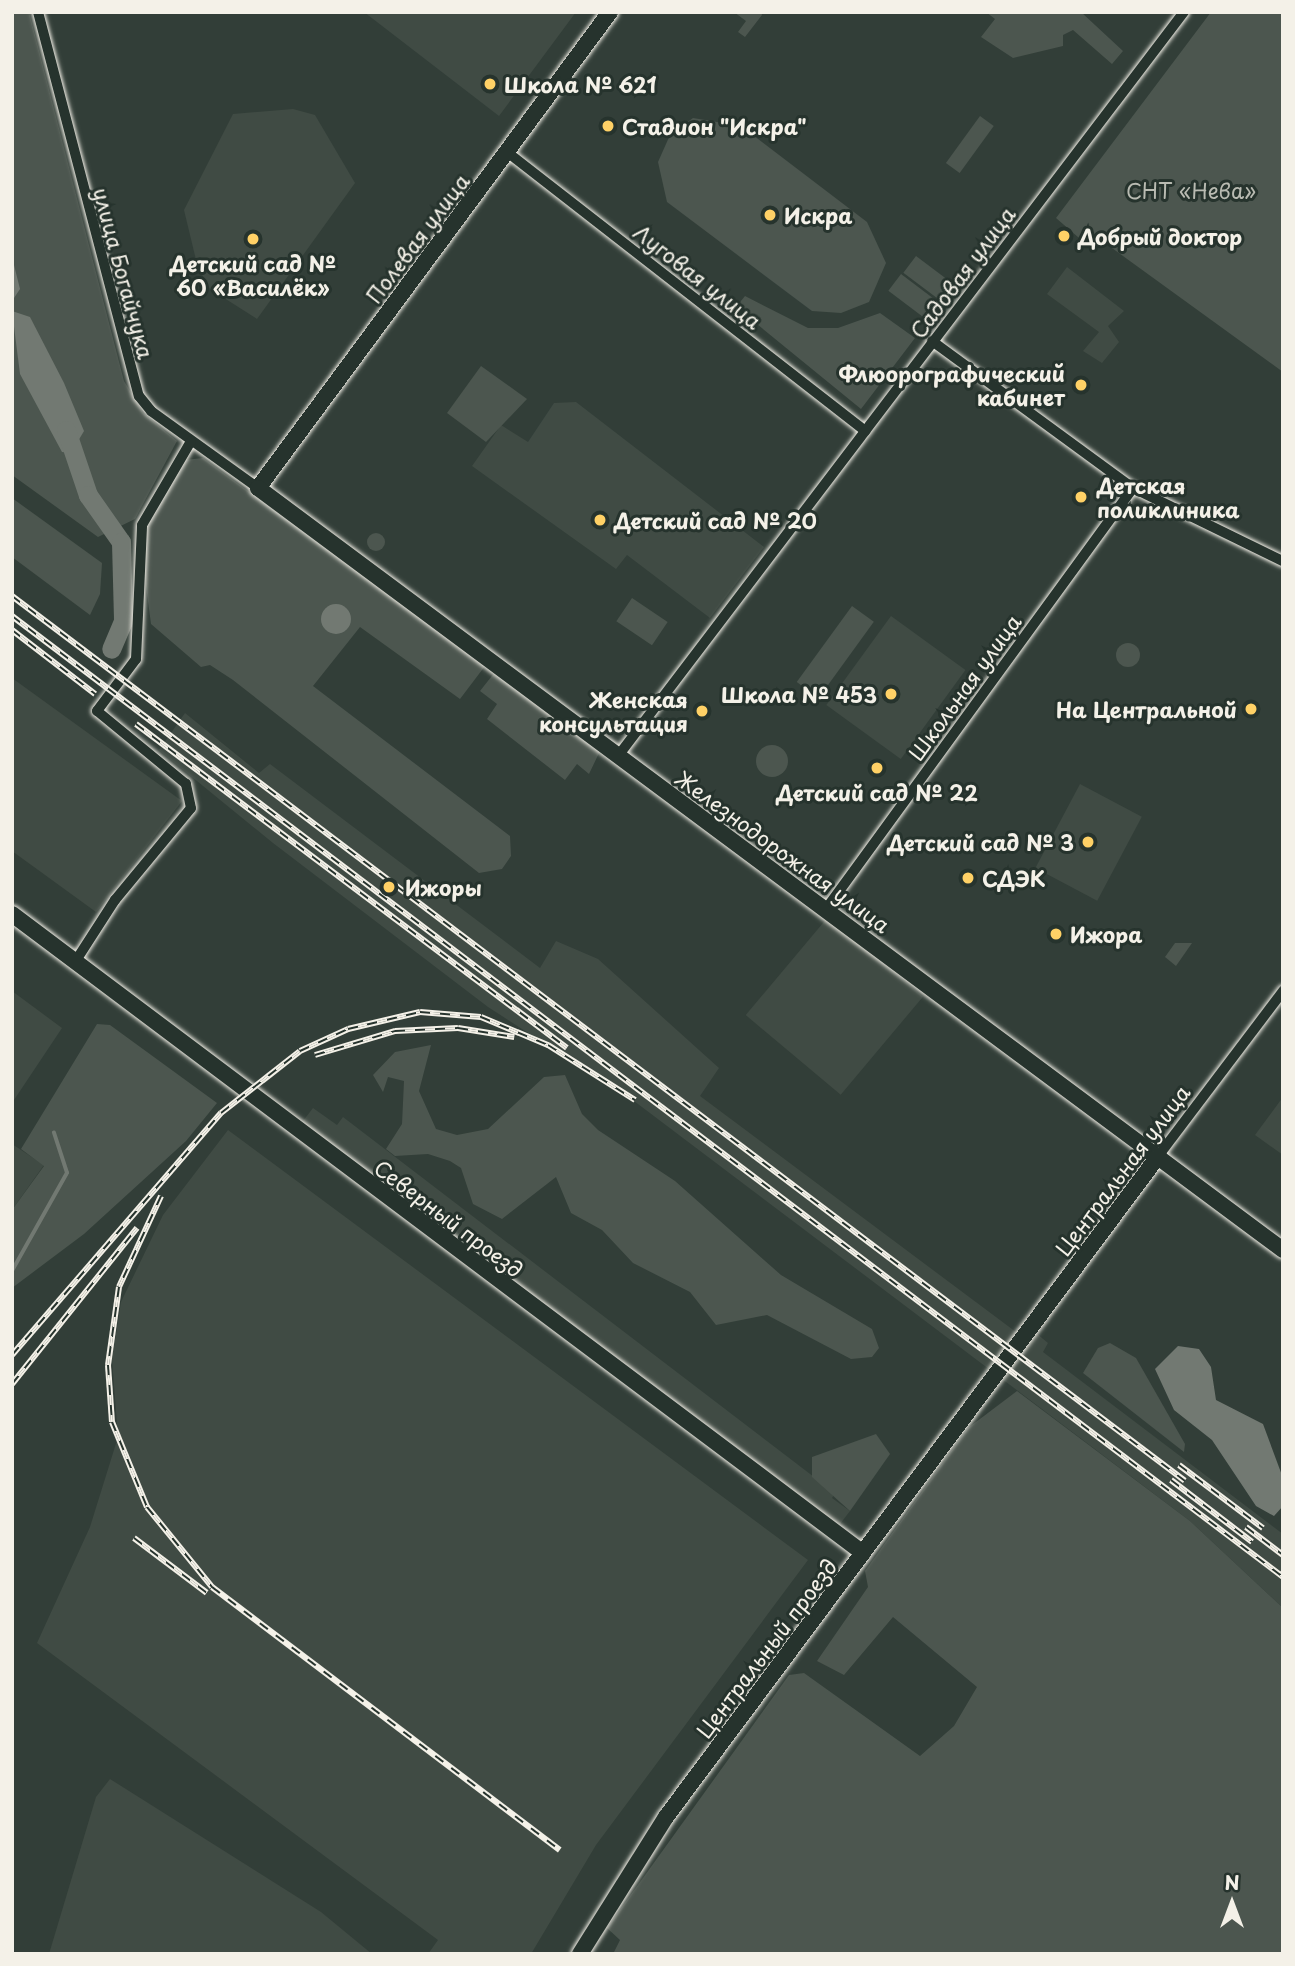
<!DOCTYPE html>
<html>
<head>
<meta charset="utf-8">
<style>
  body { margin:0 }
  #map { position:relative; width:1295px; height:1966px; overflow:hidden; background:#323e38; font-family:"Playpen Sans",sans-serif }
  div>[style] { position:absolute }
  .built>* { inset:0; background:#404b44; transform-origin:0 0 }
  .green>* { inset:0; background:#4c564f; transform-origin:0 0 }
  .round { border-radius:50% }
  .water>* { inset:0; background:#727972 }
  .stream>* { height:3.5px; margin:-1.75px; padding:0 1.75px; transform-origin:1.75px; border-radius:1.75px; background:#727972 }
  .river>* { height:19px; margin:-9.5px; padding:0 9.5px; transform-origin:9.5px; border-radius:9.5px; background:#727972 }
  .roads { filter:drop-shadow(0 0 2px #f4f1e8) drop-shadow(0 0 2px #f4f1e8) }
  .street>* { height:10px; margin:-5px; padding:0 5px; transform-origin:5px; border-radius:5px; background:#26332d }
  .secondary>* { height:16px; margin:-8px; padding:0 8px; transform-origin:8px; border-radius:8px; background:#26332d }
  .rail>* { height:6px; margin-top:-3px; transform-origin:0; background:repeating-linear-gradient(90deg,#26332d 0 10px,#f4f1e8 0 20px); box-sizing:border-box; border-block:2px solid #f4f1e8 }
  .dots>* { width:19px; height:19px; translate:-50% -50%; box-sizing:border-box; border:4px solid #26332d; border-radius:50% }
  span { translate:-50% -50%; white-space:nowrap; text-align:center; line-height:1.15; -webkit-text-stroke:6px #26332d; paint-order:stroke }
  .poi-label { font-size:21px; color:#f4f1e8; font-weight:700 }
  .left { translate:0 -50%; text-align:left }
  .right { translate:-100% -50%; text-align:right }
  .park-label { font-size:21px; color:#b9bbb2 }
  .street-label { font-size:21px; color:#f4f1e8 }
  .frame { position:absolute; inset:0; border:14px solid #f4f1e8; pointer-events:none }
  .north { position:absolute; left:1197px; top:1868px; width:70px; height:70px; -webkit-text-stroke:5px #26332d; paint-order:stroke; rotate:0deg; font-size:19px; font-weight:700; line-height:28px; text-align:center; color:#f4f1e8 }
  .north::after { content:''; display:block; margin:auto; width:24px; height:32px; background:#f4f1e8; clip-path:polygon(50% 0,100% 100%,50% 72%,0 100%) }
</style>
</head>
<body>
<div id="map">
  <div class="built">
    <div style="clip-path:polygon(364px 12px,576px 12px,499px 116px)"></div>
    <div style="clip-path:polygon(293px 109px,315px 115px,355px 183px,257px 319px,210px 289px,198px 268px,184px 210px,233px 114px)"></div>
    <div style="clip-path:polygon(1067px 267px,1124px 311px,1108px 326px,1119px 342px,1102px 363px,1083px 351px,1099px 332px,1047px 294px)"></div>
    <div style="clip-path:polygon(576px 402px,764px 547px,710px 618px,627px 555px,616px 569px,472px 466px,501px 425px,528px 442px,554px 403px)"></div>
    <div style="left:891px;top:616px;width:92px;height:110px;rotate:36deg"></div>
    <div style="clip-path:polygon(12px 678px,182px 801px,96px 912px,12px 851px)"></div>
    <div style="clip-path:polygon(185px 713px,259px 773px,270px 764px,540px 968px,556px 941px,598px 959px,719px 1068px,700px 1096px,1016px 1332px,1024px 1323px,1048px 1343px,1043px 1352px,1283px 1534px,1283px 1608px,1190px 1521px,634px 1101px,488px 1007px,273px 843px,159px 750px)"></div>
    <div style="left:1080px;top:784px;width:70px;height:95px;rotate:28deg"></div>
    <div style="left:828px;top:917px;width:124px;height:128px;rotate:40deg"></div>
    <div style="clip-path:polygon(12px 991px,62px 1028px,12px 1103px)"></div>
    <div style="clip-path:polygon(1283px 1097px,1283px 1155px,1255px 1135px)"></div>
    <div style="clip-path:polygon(313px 1108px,337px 1125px,343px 1117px,835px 1493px,832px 1498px,850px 1511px,837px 1528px,300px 1125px)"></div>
    <div style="clip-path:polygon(228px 1130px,808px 1560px,596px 1845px,531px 1954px,428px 1954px,438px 1940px,37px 1643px,90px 1527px,118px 1437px,112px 1359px,121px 1302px,163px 1215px)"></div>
    <div style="clip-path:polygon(12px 1144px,44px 1165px,12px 1210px)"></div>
    <div style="clip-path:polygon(110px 1779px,321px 1912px,372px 1954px,49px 1954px,96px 1797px)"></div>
  </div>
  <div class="green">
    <div style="clip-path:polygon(12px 12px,29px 12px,124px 381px,143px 413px,177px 441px,135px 519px,98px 537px,12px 475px)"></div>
    <div style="clip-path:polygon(734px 12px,761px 12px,762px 15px,745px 37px,738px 32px,746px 21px)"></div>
    <div style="clip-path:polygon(986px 12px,1081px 12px,1123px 51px,1112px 64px,1073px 30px,1063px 35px,1063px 46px,1013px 58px,981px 37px,995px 19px)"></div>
    <div style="clip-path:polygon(1211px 12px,1283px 12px,1283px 372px,1094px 235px,1086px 244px,1056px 218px)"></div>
    <div style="left:980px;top:116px;width:17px;height:58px;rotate:36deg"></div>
    <div style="clip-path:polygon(693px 118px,741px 126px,867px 222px,886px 263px,869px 302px,841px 313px,812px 311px,667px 202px,658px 162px,670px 135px)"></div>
    <div style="left:916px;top:256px;width:50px;height:21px;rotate:37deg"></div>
    <div style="left:901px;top:274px;width:51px;height:21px;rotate:37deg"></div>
    <div style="clip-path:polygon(745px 296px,808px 328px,838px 328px,880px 313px,915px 338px,861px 409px,736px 307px)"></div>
    <div style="clip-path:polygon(481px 366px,527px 399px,486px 442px,447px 413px)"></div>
    <div style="clip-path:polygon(203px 458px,485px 666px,460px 699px,360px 627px,313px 686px,510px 836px,511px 856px,502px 869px,479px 873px,233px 680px,210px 665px,201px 667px,151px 624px,143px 563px,149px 523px,185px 460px)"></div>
    <div style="clip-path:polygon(12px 498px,102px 563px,100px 594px,90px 615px,12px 557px)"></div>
    <div class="round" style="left:367px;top:533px;width:18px;height:18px"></div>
    <div style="left:632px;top:598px;width:43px;height:28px;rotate:34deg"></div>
    <div style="left:852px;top:606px;width:27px;height:94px;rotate:36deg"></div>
    <div class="round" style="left:1116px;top:643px;width:24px;height:24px"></div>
    <div style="clip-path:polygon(495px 672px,600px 751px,589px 774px,577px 764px,565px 780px,487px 719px,497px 704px,480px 691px)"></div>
    <div class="round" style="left:756px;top:745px;width:32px;height:32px"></div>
    <div style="clip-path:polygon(1175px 943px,1192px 943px,1176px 966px,1165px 957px)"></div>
    <div style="clip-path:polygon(97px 1024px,110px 1025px,217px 1103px,186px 1141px,84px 1234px,12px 1288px,12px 1210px,44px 1166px,21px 1149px)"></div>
    <div style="clip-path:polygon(431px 1045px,419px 1091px,436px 1129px,457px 1135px,488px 1129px,544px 1077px,565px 1075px,582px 1114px,598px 1130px,675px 1181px,781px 1275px,872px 1329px,879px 1348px,872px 1357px,851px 1359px,767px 1315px,716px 1325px,690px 1292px,633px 1263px,602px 1230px,571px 1213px,556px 1177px,502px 1219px,473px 1204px,461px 1168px,450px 1161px,428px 1154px,395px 1156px,386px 1149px,402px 1124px,404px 1081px,388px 1077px,383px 1092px,373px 1075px,395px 1052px)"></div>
    <div style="clip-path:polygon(1110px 1343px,1136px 1358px,1185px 1444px,1184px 1452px,1083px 1373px,1098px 1348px)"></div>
    <div style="clip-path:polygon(1017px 1391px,1190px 1521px,1283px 1608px,1283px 1954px,613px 1954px,620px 1940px,607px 1928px,789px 1675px,804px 1673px,920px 1756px,954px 1726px,977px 1687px,893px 1617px,844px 1675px,817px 1661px,868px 1587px,865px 1571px,968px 1428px)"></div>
    <div style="clip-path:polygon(876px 1434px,890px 1454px,850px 1511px,812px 1477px,812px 1457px)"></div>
  </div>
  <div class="water">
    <div style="clip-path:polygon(12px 257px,20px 289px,12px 301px)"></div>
    <div style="clip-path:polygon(12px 311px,30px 317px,64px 383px,84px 431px,71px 453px,62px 452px,20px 374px)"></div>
    <div class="round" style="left:321px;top:604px;width:30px;height:30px"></div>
    <div style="clip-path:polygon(1178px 1346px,1199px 1349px,1211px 1367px,1216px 1400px,1263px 1424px,1283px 1478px,1283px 1506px,1274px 1516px,1256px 1506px,1212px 1440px,1174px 1410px,1155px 1369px)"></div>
  </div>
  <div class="stream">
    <div style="left:12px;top:1271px;width:112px;rotate:-60.7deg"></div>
    <div style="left:67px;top:1173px;width:42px;rotate:-108deg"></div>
  </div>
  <div class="river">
    <div style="left:66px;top:430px;width:69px;rotate:71.3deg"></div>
    <div style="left:88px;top:495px;width:57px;rotate:54.9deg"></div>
    <div style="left:121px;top:542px;width:79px;rotate:88.5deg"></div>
    <div style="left:123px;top:621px;width:30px;rotate:113deg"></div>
  </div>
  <div class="roads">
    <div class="street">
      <div style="left:38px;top:12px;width:397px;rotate:75.3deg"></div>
      <div style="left:139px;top:396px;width:19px;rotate:51deg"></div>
      <div style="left:151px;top:411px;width:132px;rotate:35.7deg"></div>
      <div style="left:507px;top:152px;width:454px;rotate:37.9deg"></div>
      <div style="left:932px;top:341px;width:249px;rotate:36.2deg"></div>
      <div style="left:1133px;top:488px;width:167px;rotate:26deg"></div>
      <div style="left:618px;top:756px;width:935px;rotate:-52.74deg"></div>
      <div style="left:826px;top:909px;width:521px;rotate:-53.9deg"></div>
      <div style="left:75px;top:962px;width:74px;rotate:-57.2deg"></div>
      <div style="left:115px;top:900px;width:119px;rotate:-50.4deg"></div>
      <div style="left:191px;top:808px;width:25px;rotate:-102deg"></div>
      <div style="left:186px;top:784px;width:115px;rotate:-140.6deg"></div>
      <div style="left:97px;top:711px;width:65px;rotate:-53.1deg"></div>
      <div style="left:136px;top:659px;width:134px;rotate:-87.4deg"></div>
      <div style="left:142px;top:525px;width:97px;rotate:-59.7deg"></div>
      <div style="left:1159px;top:1155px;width:206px;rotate:-52.9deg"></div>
    </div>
    <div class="secondary">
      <div style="left:610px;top:12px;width:592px;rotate:126.48deg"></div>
      <div style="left:258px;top:488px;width:1277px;rotate:36.63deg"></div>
      <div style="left:12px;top:914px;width:1064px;rotate:36.9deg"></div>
      <div style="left:580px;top:1954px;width:162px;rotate:-57.9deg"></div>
      <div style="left:666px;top:1817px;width:825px;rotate:-53.32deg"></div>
    </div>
  </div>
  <div class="rail">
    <div style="left:12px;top:596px;width:1469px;rotate:37.03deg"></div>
    <div style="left:12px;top:616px;width:1593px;rotate:37.09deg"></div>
    <div style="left:12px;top:630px;width:105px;rotate:37.6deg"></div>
    <div style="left:136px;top:724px;width:539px;rotate:36.93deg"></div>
    <div style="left:315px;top:1055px;width:84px;rotate:-16.7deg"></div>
    <div style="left:395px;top:1031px;width:63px;rotate:-2.7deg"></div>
    <div style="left:458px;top:1028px;width:57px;rotate:9.1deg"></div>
    <div style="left:161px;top:1196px;width:100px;rotate:114.8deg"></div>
    <div style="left:119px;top:1287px;width:79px;rotate:98deg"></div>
    <div style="left:108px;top:1365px;width:57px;rotate:86deg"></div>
    <div style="left:112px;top:1422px;width:92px;rotate:67.6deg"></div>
    <div style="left:147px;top:1507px;width:103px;rotate:50.9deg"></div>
    <div style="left:212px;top:1587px;width:436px;rotate:37.1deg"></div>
    <div style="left:12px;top:1355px;width:320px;rotate:-49.2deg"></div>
    <div style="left:221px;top:1113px;width:100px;rotate:-38.1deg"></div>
    <div style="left:300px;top:1051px;width:53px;rotate:-24.6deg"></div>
    <div style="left:348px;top:1029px;width:74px;rotate:-13.3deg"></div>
    <div style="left:420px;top:1012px;width:61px;rotate:4.7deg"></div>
    <div style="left:481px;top:1017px;width:73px;rotate:22.7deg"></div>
    <div style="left:548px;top:1045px;width:103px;rotate:32.3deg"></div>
    <div style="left:12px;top:1384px;width:200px;rotate:-51.3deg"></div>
    <div style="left:1179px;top:1465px;width:105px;rotate:36.9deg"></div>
    <div style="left:1171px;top:1480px;width:102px;rotate:37.4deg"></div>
    <div style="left:1246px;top:1527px;width:46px;rotate:37.1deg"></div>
    <div style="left:134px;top:1538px;width:91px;rotate:37deg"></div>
  </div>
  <div class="dots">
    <div style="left:490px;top:84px;background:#ffd166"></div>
    <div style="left:608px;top:126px;background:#ffd166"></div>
    <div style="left:770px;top:215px;background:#ffd166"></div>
    <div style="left:1064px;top:236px;background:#ffd166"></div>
    <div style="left:253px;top:239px;background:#ffd166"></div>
    <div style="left:1081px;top:385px;background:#ffd166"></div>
    <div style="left:1081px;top:497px;background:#ffd166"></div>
    <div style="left:600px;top:520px;background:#ffd166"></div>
    <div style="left:891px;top:694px;background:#ffd166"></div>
    <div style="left:1251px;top:709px;background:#ffd166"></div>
    <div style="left:702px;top:711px;background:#ffd166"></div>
    <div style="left:877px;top:768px;background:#ffd166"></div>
    <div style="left:1088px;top:842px;background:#ffd166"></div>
    <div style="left:968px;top:878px;background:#ffd166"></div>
    <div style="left:389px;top:887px;background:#ffd166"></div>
    <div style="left:1056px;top:934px;background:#ffd166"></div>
  </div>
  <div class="poi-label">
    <span class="left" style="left:504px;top:84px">Школа № 621</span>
    <span class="left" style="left:622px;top:126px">Стадион "Искра"</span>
    <span class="left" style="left:784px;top:215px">Искра</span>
    <span class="left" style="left:1078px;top:236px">Добрый доктор</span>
    <span style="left:253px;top:275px">Детский сад №<br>60 «Василёк»</span>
    <span class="right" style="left:1065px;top:385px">Флюорографический<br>кабинет</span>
    <span class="left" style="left:1097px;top:497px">Детская<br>поликлиника</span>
    <span class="left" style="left:614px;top:520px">Детский сад № 20</span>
    <span class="right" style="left:877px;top:694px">Школа № 453</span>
    <span class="right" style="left:688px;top:711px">Женская<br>консультация</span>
    <span class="right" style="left:1237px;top:709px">На Центральной</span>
    <span style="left:877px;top:792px">Детский сад № 22</span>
    <span class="right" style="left:1074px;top:842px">Детский сад № 3</span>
    <span class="left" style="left:982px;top:878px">СДЭК</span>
    <span class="left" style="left:405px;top:887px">Ижоры</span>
    <span class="left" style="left:1070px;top:934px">Ижора</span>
  </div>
  <div class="park-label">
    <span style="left:1191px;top:190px">СНТ «Нева»</span>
  </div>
  <div class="street-label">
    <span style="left:417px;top:238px;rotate:-53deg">Полевая улица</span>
    <span style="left:962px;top:272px;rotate:-53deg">Садовая улица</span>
    <span style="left:124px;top:273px;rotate:75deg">улица Богайчука</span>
    <span style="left:698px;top:276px;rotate:38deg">Луговая улица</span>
    <span style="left:964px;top:687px;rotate:-54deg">Школьная улица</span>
    <span style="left:783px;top:851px;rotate:36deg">Железнодорожная улица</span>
    <span style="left:1122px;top:1170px;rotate:-53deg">Центральная улица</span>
    <span style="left:449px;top:1218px;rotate:37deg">Северный проезд</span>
    <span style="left:766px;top:1648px;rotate:-53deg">Центральный проезд</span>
  </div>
  <div class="frame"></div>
  <div class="north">N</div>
</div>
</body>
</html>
